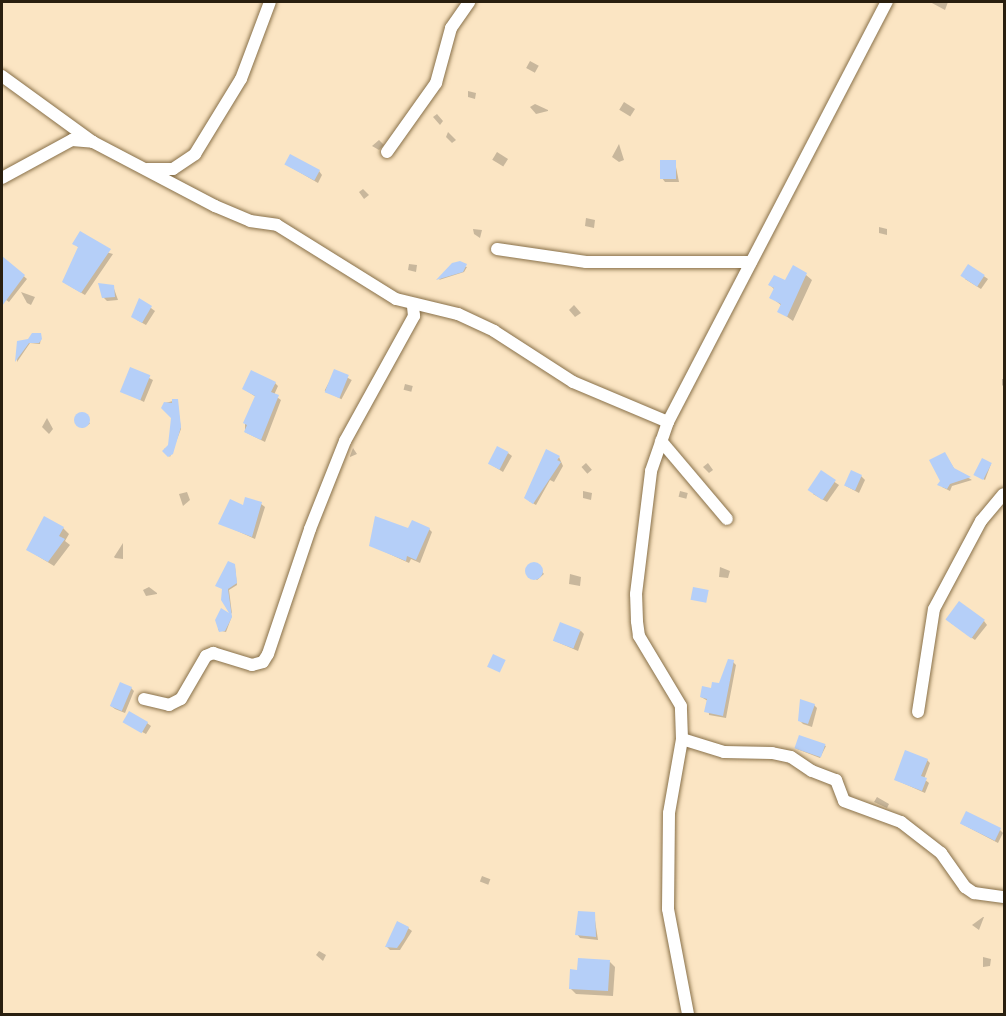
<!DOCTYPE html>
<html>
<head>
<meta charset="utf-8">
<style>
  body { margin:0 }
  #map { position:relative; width:1006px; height:1016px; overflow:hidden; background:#fbe5c3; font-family:Arial,sans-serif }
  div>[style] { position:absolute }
  .shadow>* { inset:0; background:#0003; transform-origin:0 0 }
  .building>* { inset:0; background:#b5cff8; transform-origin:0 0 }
  .round { border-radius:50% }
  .roads { filter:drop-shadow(0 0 2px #887049) drop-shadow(0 0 2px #887049) }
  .street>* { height:12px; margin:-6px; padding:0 6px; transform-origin:6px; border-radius:6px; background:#fff }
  span { translate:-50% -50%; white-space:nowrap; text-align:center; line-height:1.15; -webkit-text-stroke:6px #faf5ed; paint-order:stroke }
  .frame { position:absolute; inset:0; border:3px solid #291f0f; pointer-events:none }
</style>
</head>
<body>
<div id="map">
  <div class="shadow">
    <div style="clip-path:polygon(930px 2px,948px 2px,945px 10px)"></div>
    <div style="left:530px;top:61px;width:10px;height:8px;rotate:29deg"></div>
    <div style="clip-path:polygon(468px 91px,476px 93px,475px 99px,468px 97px)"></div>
    <div style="left:624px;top:102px;width:13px;height:9px;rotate:32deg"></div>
    <div style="clip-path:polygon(535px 104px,548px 110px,548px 111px,536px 114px,530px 107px)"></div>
    <div style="clip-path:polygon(437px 114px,443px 121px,440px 125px,433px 117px)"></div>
    <div style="clip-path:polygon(448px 132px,456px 140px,452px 143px,446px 137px)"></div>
    <div style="clip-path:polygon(379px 140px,384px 145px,379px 150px,372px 146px)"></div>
    <div style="clip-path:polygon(619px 144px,624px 160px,619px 162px,612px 157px)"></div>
    <div style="left:497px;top:152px;width:13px;height:9px;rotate:32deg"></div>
    <div style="clip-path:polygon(675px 162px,679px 182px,665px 182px,662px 178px)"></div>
    <div style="clip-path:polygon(287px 165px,319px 171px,322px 175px,318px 183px)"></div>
    <div style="clip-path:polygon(363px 189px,369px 195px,364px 199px,359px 192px)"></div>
    <div style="clip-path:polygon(586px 218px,595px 220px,594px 228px,585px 226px)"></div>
    <div style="clip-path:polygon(879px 227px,887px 229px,887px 235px,879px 233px)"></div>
    <div style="clip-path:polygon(473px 229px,482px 230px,480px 238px,474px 234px)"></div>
    <div style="clip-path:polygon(74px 243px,113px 254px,85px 295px,63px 282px,79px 248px)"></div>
    <div style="clip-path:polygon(2px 257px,27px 279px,9px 302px,2px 297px,5px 279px)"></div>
    <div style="clip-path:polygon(409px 264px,417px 265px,416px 272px,408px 270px)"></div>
    <div style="clip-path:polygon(453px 264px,467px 267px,464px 272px,439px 280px)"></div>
    <div style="clip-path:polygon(969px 266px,988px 279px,981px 289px,965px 279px)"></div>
    <div style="clip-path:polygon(806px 275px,812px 280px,793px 321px,779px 311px,782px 306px,771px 297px,775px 290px,770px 285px)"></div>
    <div style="clip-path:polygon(113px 286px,118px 300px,107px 301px,103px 297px)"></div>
    <div style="clip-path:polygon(21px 292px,35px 297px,31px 305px,27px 303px)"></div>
    <div style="clip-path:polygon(140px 300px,155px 311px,146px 325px,137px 320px)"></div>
    <div style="clip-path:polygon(574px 305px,581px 313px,575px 317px,569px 310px)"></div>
    <div style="clip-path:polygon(41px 337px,40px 344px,30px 343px,17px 362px,18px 342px)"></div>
    <div style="clip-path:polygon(131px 369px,153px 380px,144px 402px,123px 391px)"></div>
    <div style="left:335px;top:371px;width:19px;height:22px;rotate:28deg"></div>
    <div style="clip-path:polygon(1002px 379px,1004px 379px,1004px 387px,1002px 385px)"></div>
    <div style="clip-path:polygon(275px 383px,278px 386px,274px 395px,281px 400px,265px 442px,245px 432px,245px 423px,256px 397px,244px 389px)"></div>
    <div style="left:405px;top:384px;width:8px;height:6px;rotate:14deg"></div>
    <div style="clip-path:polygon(177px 400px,181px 429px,170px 457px,164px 449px,170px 446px,172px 417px,165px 403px)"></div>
    <div style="left:85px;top:415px;width:10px;height:9px;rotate:61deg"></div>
    <div style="clip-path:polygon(47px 418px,53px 429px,49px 434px,42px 427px)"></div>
    <div style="clip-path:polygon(353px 448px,357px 454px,350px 457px,350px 456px)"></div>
    <div style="clip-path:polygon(508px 453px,512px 456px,503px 472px,490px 464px)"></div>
    <div style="clip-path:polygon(945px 454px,955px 470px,972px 480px,952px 486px,950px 491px,942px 487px)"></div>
    <div style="clip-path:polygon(559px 457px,563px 466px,554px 482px,550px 480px,536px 505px,529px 501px)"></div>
    <div style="left:586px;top:463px;width:9px;height:6px;rotate:49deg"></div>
    <div style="clip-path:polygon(708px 463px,713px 470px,709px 473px,703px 467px)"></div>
    <div style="clip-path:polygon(991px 464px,985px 480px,977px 475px)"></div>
    <div style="clip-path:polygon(821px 473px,839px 485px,827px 502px,813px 494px)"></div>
    <div style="clip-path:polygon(861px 476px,865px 480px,859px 493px,846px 486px)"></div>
    <div style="clip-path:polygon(583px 491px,592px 493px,591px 500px,583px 498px)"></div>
    <div style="left:680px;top:491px;width:8px;height:6px;rotate:14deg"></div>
    <div style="clip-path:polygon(187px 492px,190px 500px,183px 506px,179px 494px)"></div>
    <div style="clip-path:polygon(261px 504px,265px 507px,255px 539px,220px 523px,244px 507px)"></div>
    <div style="clip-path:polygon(63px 528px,69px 534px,65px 541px,70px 545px,54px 566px,28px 550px)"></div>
    <div style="clip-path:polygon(429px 529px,432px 532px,420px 563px,411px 559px,409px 563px,370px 545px,409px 530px)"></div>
    <div style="clip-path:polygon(123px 543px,123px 559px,115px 558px,114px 557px)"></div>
    <div style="clip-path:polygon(536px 564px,544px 574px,537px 580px,527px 571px)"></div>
    <div style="clip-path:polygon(235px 567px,237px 585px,229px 590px,232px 614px,223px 599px)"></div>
    <div style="clip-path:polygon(720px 567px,730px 571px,728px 578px,719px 577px)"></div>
    <div style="clip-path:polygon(570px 574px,581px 577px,580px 586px,569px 584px)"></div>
    <div style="clip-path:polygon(149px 587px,157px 593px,157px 594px,146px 596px,143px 590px)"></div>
    <div style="clip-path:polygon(222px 610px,232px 616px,226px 632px,218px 630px)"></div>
    <div style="clip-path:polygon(984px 621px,987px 625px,975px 640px,951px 623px)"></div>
    <div style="clip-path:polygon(581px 631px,584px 634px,578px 651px,555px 641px)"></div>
    <div style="clip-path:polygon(733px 662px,736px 665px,726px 718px,709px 715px,708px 701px,701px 697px,720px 685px)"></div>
    <div style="clip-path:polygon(131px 688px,134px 691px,125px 713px,115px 709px,111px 706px)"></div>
    <div style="clip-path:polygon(814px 705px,817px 708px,812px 727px,803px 724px,799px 720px)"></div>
    <div style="clip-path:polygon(147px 723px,151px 726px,146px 734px,129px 725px)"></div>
    <div style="clip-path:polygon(800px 737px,826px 746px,820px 758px,797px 749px)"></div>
    <div style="clip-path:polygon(927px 760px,930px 763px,924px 779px,929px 783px,925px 793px,896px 780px)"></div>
    <div style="clip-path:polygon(877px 797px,889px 804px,887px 808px,874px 802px)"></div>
    <div style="clip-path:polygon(962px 824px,1000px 830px,1003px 833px,998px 843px)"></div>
    <div style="left:482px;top:876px;width:9px;height:6px;rotate:21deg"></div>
    <div style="clip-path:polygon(594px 914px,598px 940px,580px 938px,577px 934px)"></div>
    <div style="clip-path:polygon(983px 917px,984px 917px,979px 930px,972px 925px)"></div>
    <div style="clip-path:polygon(408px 928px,412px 931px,400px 950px,390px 950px,387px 947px)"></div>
    <div style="clip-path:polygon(319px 951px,326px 955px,323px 961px,316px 955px)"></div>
    <div style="clip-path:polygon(983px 957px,991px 959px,990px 966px,983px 967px)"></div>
    <div style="clip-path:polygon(610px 962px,615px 967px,613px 996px,576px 994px,570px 988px,578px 971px)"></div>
  </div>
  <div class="building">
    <div style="left:290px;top:154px;width:34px;height:12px;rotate:28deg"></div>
    <div style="left:660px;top:160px;width:16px;height:19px"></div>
    <div style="clip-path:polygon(80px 231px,111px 249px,81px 293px,62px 282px,78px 247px,72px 244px)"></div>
    <div style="clip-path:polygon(2px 256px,25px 275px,2px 306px)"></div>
    <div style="clip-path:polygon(460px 261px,467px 264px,463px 272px,436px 280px,452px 263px)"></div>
    <div style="left:968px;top:264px;width:20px;height:14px;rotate:33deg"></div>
    <div style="clip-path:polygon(793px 265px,807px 273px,787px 317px,777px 312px,781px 304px,769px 298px,774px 288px,768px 285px,774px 275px,785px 280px)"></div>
    <div style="clip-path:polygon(98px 283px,114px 285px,115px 297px,102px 298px)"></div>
    <div style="clip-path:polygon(139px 298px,152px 306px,142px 323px,131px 317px)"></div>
    <div style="clip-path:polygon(32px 333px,41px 333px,42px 339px,39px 343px,29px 343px,15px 362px,17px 341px,28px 339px)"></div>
    <div style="left:130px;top:367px;width:22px;height:27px;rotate:22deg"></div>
    <div style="left:334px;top:369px;width:16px;height:25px;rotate:22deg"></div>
    <div style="clip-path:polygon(251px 370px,276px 382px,271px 392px,279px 395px,261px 440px,244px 432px,247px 425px,243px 423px,255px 396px,242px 389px)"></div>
    <div style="clip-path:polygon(172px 399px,178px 399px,181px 427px,173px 454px,168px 457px,162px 451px,168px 445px,171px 418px,161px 408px,164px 402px,172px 403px)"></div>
    <div class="round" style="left:74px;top:412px;width:16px;height:16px"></div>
    <div style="left:497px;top:446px;width:13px;height:20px;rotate:27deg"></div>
    <div style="clip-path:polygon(546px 449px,560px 456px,557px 460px,561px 462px,533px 504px,524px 498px)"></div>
    <div style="clip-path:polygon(945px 452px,954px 468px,971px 477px,950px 484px,947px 489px,937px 485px,940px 481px,929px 460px)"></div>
    <div style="left:982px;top:458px;width:11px;height:19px;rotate:27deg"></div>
    <div style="left:821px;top:470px;width:18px;height:24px;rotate:34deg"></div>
    <div style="left:851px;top:470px;width:12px;height:17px;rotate:24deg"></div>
    <div style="clip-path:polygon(245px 497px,262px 502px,252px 537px,218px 524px,230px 499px,243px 505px)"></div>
    <div style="clip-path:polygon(44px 516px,64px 527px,59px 536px,65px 539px,48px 562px,26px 550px)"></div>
    <div style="clip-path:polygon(375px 516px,408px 528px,412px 520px,430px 528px,416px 560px,407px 556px,406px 561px,369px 546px)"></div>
    <div style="clip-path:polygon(228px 561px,235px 564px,237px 583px,228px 589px,232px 617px,225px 631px,219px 632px,215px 620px,221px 608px,229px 613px,221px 600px,222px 589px,215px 586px)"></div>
    <div class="round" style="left:525px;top:562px;width:18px;height:18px"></div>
    <div style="left:693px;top:587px;width:16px;height:13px;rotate:11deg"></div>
    <div style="left:959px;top:601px;width:32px;height:23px;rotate:36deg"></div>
    <div style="left:560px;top:622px;width:22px;height:20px;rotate:21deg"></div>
    <div style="left:493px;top:654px;width:14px;height:14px;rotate:25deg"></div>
    <div style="clip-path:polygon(728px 659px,734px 660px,723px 716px,704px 712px,707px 699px,700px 697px,702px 686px,711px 688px,712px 682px,719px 683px)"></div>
    <div style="left:120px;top:682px;width:13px;height:26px;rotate:23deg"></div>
    <div style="clip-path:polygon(800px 699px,815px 704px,808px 724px,798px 721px)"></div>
    <div style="left:129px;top:711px;width:22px;height:13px;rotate:30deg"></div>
    <div style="left:799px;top:735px;width:28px;height:14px;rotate:19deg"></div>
    <div style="clip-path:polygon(905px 750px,928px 759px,921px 776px,927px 778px,922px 791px,894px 780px)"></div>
    <div style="left:966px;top:811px;width:39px;height:14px;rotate:26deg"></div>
    <div style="clip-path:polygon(578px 911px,595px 912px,596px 937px,575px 935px)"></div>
    <div style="clip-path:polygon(397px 921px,409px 927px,404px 938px,397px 948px,385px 947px)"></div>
    <div style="clip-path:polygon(578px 958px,610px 960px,608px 991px,569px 989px,570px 969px,577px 970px)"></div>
  </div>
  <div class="roads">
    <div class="street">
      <div style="left:2px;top:76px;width:112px;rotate:36deg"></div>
      <div style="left:387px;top:152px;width:85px;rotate:-54.6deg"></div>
      <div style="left:436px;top:83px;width:57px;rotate:-74.7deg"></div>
      <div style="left:451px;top:28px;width:32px;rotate:-55deg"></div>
      <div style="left:147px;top:169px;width:26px"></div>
      <div style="left:173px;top:169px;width:27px;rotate:-34deg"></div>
      <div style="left:195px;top:154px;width:88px;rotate:-58.5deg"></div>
      <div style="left:241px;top:79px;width:82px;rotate:-69.4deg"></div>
      <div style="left:2px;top:178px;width:80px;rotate:-28.5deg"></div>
      <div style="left:72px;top:140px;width:21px;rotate:5deg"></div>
      <div style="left:93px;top:142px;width:138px;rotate:27.7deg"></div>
      <div style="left:215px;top:206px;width:38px;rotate:23deg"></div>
      <div style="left:250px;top:221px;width:27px;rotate:8deg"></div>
      <div style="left:277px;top:225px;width:140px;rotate:31.9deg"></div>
      <div style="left:396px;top:299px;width:64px;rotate:13.6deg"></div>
      <div style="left:458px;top:314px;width:40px;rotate:25deg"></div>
      <div style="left:494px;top:331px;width:94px;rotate:32.8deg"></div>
      <div style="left:573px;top:382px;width:103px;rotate:22.8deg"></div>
      <div style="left:497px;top:249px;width:90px;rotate:8.3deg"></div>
      <div style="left:586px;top:262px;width:165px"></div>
      <div style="left:661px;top:441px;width:102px;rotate:49.8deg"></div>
      <div style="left:144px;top:699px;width:26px;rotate:13deg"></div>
      <div style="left:169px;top:705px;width:13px;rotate:-27deg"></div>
      <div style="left:181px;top:699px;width:50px;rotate:-59.8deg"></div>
      <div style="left:206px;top:656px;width:8px;rotate:-23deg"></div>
      <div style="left:213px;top:653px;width:41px;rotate:17.1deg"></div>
      <div style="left:252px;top:665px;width:11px;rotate:-15deg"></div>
      <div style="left:263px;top:662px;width:9px;rotate:-58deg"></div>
      <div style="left:268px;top:654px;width:132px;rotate:-71.4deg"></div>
      <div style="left:310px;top:529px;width:95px;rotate:-68.3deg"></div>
      <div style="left:345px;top:441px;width:143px;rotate:-61.1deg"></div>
      <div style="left:414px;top:316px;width:10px;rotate:-96deg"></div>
      <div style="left:918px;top:712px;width:104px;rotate:-81.2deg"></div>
      <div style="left:934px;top:609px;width:100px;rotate:-61.9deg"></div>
      <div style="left:981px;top:521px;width:35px;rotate:-50deg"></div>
      <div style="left:682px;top:739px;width:44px;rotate:17.2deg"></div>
      <div style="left:724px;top:752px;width:48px;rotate:1.2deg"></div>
      <div style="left:772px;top:753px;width:19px;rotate:12deg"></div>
      <div style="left:791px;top:757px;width:25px;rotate:34deg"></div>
      <div style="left:812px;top:771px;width:26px;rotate:21deg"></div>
      <div style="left:836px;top:780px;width:22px;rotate:69deg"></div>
      <div style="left:844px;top:801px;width:61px;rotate:20.2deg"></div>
      <div style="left:901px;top:822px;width:51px;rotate:37.8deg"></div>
      <div style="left:941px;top:853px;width:42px;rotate:54.8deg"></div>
      <div style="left:965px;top:887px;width:11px;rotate:34deg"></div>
      <div style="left:974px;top:893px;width:30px;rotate:8deg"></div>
      <div style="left:688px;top:1014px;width:107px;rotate:-100.8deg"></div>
      <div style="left:668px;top:909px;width:96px;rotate:-89.4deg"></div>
      <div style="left:669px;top:813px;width:75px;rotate:-80deg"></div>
      <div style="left:682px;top:739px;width:33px;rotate:-92deg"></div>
      <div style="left:681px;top:706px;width:82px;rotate:-121deg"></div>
      <div style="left:639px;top:636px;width:15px;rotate:-98deg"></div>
      <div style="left:637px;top:621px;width:27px;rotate:-92deg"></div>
      <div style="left:636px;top:594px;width:124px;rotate:-83deg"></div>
      <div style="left:651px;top:471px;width:52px;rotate:-70.9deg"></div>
      <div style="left:668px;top:422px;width:474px;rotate:-62.5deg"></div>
    </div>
  </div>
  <div class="frame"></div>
</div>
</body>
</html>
